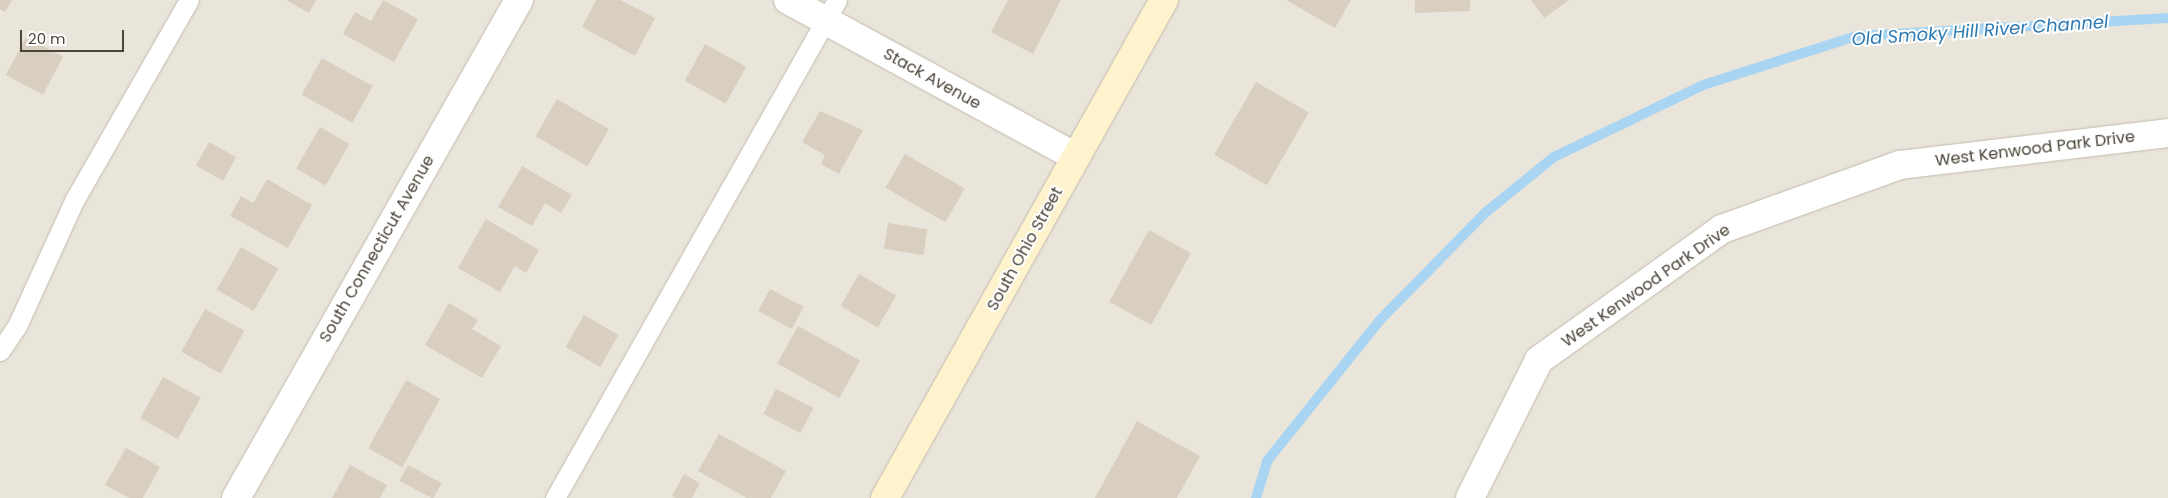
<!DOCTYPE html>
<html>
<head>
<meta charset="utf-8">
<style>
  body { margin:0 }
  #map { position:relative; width:2168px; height:498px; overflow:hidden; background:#f6f3ec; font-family:Poppins,sans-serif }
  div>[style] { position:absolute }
  .residential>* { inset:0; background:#eae5da; transform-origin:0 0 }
  .stream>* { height:10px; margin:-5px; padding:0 5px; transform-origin:5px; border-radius:5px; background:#a9d4f2 }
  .building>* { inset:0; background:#d8cfc1; transform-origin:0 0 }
  .roads { filter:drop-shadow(0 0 1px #c2bbae) drop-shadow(0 0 1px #c2bbae) }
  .service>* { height:19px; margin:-9.5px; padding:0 9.5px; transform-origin:9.5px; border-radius:9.5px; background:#fff }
  .minor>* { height:28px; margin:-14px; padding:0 14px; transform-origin:14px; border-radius:14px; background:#fff }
  .secondary>* { height:28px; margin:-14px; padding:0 14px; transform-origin:14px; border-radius:14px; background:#fff3cd }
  span { translate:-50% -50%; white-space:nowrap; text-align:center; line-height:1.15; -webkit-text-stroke:4px #fff; paint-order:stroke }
  .street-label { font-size:16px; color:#4b4439 }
  .water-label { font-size:18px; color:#2e7ab2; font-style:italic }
  .scale { position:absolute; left:20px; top:30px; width:104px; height:22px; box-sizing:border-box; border:2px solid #4b4439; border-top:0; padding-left:6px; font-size:15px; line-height:18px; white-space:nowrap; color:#4b4439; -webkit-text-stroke:4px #fff; paint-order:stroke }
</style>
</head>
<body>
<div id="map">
  <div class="residential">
    <div style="left:0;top:0;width:2168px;height:498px"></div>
  </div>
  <div class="stream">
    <div style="left:1256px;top:498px;width:39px;rotate:-73deg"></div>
    <div style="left:1267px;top:461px;width:179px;rotate:-51.3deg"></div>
    <div style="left:1379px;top:321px;width:151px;rotate:-45.5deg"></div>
    <div style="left:1485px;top:213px;width:89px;rotate:-39.1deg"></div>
    <div style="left:1554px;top:157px;width:165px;rotate:-25.8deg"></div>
    <div style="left:1703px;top:85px;width:162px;rotate:-17.7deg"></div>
    <div style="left:1857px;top:36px;width:312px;rotate:-3.3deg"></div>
  </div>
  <div class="building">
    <div style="clip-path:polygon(0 0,12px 0,5px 12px,0 9px)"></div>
    <div style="clip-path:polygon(286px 0,316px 0,309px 13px)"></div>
    <div style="clip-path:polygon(383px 0,418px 19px,394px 62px,343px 34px,355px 12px,371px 21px)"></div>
    <div style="clip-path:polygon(596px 0,620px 0,655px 18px,635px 56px,582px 27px)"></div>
    <div style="clip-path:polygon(1008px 0,1061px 0,1033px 54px,991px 32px)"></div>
    <div style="clip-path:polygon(1286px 0,1351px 0,1335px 28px)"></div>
    <div style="clip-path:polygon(1415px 0,1470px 0,1470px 11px,1415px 13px)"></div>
    <div style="clip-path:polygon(1531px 0,1569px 0,1544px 18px)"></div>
    <div style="left:26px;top:37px;width:42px;height:43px;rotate:28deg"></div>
    <div style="left:705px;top:44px;width:47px;height:42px;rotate:29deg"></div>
    <div style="left:322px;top:58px;width:58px;height:42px;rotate:29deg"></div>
    <div style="left:1256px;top:82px;width:61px;height:84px;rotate:30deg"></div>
    <div style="left:557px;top:99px;width:60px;height:43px;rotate:30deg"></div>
    <div style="clip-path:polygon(820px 111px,863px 130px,839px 174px,821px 164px,825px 155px,802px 142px)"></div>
    <div style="left:320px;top:127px;width:34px;height:48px;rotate:30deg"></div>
    <div style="left:209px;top:142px;width:31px;height:27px;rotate:29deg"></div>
    <div style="left:905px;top:154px;width:69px;height:39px;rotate:30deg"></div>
    <div style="clip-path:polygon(522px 166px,572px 195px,561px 213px,545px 203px,532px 226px,498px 207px)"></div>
    <div style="clip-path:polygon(267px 179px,312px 205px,288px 248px,230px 216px,241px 196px,253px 203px)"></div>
    <div style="clip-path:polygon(486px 219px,539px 250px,526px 273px,515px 266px,500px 292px,458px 268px)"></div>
    <div style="left:888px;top:223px;width:40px;height:26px;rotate:9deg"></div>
    <div style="left:1149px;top:230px;width:48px;height:82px;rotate:29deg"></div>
    <div style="left:241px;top:247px;width:43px;height:49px;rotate:30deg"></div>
    <div style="left:859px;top:274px;width:43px;height:37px;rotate:30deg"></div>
    <div style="left:770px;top:289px;width:38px;height:25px;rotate:28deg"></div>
    <div style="clip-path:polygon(449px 303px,478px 320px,472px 329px,501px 346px,482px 378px,425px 345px)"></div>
    <div style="left:205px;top:309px;width:45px;height:49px;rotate:29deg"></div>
    <div style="left:584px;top:315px;width:40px;height:37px;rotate:30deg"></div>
    <div style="left:798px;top:326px;width:71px;height:43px;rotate:29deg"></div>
    <div style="left:163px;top:377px;width:43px;height:47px;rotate:29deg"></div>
    <div style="left:406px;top:380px;width:39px;height:78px;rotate:29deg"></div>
    <div style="left:776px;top:389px;width:42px;height:28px;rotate:27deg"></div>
    <div style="clip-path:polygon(1137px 421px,1200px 456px,1177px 498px,1095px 498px)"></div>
    <div style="clip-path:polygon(719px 434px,786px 471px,771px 498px,747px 498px,698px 471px)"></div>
    <div style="clip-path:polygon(126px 448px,160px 467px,143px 498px,129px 498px,105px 485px)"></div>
    <div style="clip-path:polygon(350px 465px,387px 485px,380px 498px,332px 498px)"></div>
    <div style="left:408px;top:465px;width:38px;height:18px;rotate:28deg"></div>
    <div style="clip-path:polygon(684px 474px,700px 483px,692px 498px,676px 498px,672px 496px)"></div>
  </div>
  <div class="roads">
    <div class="service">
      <div style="left:0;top:351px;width:30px;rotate:-56deg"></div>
      <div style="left:17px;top:326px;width:140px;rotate:-65.5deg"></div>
      <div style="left:75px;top:199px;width:229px;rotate:-60.2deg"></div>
      <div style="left:555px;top:498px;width:572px;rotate:-60.48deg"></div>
    </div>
    <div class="minor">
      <div style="left:788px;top:0;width:328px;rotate:28.6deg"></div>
      <div style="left:236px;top:498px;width:573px;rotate:-60.39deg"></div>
      <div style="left:1470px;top:498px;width:154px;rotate:-63.4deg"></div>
      <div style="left:1539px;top:360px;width:225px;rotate:-35.6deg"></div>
      <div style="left:1722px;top:229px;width:189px;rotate:-19.8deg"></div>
      <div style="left:1900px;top:165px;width:270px;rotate:-6.8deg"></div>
    </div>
    <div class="secondary">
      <div style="left:885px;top:498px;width:571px;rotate:-60.74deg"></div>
    </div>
  </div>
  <div class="street-label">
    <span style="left:932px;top:79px;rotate:29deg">Stack Avenue</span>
    <span style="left:2035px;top:149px;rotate:-7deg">West Kenwood Park Drive</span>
    <span style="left:377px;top:249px;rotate:-60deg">South Connecticut Avenue</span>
    <span style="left:1025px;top:249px;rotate:-61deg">South Ohio Street</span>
    <span style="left:1646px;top:286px;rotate:-35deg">West Kenwood Park Drive</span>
  </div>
  <div class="water-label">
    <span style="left:1980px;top:31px;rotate:-4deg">Old Smoky Hill River Channel</span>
  </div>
  <div class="scale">20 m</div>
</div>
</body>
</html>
